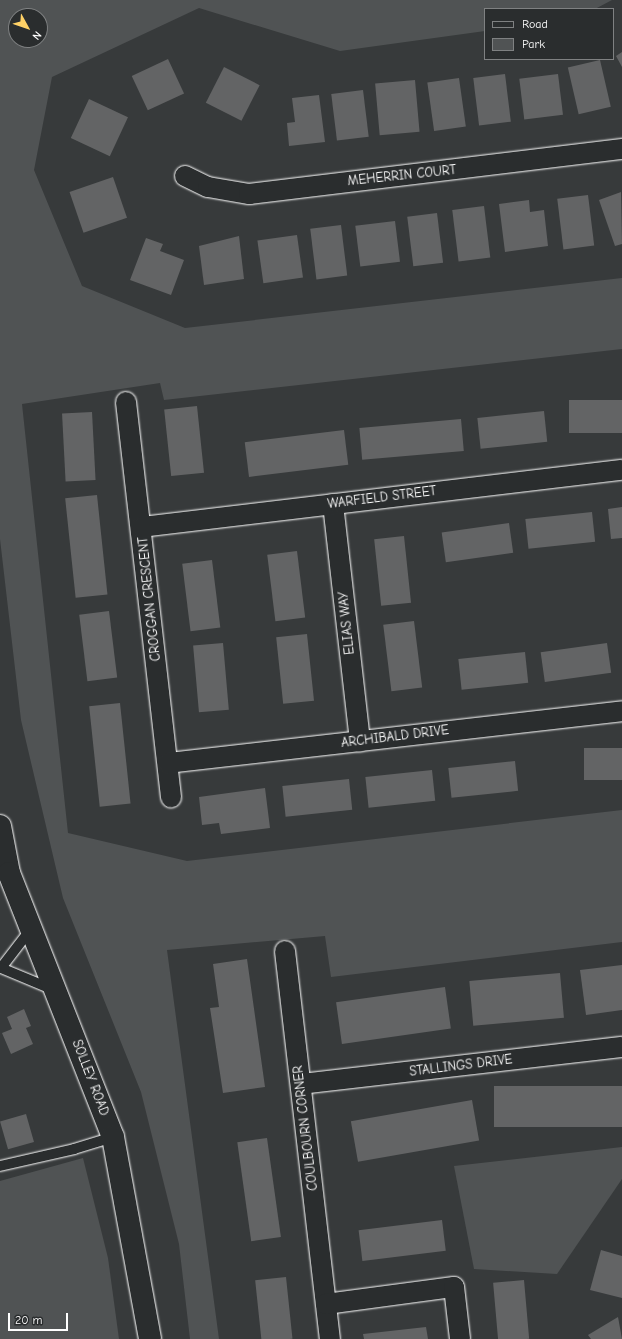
<!DOCTYPE html>
<html>
<head>
<meta charset="utf-8">
<style>
  body { margin:0 }
  #map { position:relative; width:622px; height:1339px; overflow:hidden; background:#373a3b; font-family:"Comic Neue",sans-serif }
  div>[style] { position:absolute }
  .green>* { inset:0; background:#505354 }
  .building>* { inset:0; background:#636465; transform-origin:0 0 }
  .roads { filter:drop-shadow(0 0 1px #fff) drop-shadow(0 0 1px #fff) }
  .service>* { height:10px; margin:-5px; padding:0 5px; transform-origin:5px; border-radius:5px; background:#2a2d2e }
  .minor>* { height:20px; margin:-10px; padding:0 10px; transform-origin:10px; border-radius:10px; background:#2a2d2e }
  .secondary>* { height:22px; margin:-11px; padding:0 11px; transform-origin:11px; border-radius:11px; background:#2a2d2e }
  span { translate:-50% -50%; white-space:nowrap; text-align:center; line-height:1.15; -webkit-text-stroke:3.5px #2a2d2e; paint-order:stroke }
  .street-label { font-size:13px; color:#fff }
  .legend { position:absolute; left:484px; top:8px; width:130px; height:52px; box-sizing:border-box; background:#2a2d2e; border:1px solid #7f8182; margin:0; padding:5px 7px; list-style:none; font-size:12px; color:#fff }
  .legend li { display:flex; align-items:center; gap:8px; height:20px }
  .legend b { width:20px; border:1px solid #7f8182 }
  .north { position:absolute; left:8px; top:8px; width:40px; height:40px; box-sizing:border-box; background:#2a2d2e; border:1px solid #7f8182; border-radius:50%; rotate:130deg; font-size:11px; font-weight:700; line-height:16px; text-align:center; color:#fff }
  .north::after { content:''; display:block; margin:auto; width:14px; height:18px; background:#ffd166; clip-path:polygon(50% 0,100% 100%,50% 72%,0 100%) }
  .scale { position:absolute; left:8px; top:1313px; width:60px; height:18px; box-sizing:border-box; border:2px solid #fff; border-top:0; padding-left:5px; font-size:12px; line-height:14px; white-space:nowrap; color:#fff; -webkit-text-stroke:3px #2a2d2e; paint-order:stroke }
</style>
</head>
<body>
<div id="map">
  <div class="green">
    <div style="clip-path:polygon(evenodd,0 0,612px 0,595px 9px,485px 9px,485px 31px,340px 51px,199px 8px,52px 77px,34px 170px,82px 286px,185px 328px,622px 278px,622px 349px,164px 400px,160px 383px,22px 404px,68px 833px,187px 861px,622px 810px,622px 942px,331px 977px,325px 936px,167px 950px,219px 1339px,190px 1339px,179px 1244px,141px 1092px,63px 898px,21px 720px,0 539px,0 0,16px 16px,40px 16px,40px 40px,16px 40px,16px 16px)"></div>
    <div style="clip-path:polygon(622px 1147px,622px 1179px,557px 1274px,474px 1269px,454px 1166px)"></div>
    <div style="clip-path:polygon(83px 1158px,108px 1258px,119px 1339px,0 1339px,0 1181px)"></div>
  </div>
  <div class="building">
    <div style="clip-path:polygon(622px 52px,622px 67px,616px 56px)"></div>
    <div style="left:168px;top:59px;width:38px;height:40px;rotate:65deg"></div>
    <div style="left:600px;top:60px;width:48px;height:33px;rotate:77deg"></div>
    <div style="left:224px;top:67px;width:40px;height:40px;rotate:27deg"></div>
    <div style="left:505px;top:74px;width:48px;height:32px;rotate:83deg"></div>
    <div style="left:558px;top:74px;width:41px;height:39px;rotate:83deg"></div>
    <div style="left:459px;top:78px;width:49px;height:32px;rotate:82deg"></div>
    <div style="left:415px;top:80px;width:52px;height:40px;rotate:85deg"></div>
    <div style="left:363px;top:90px;width:47px;height:32px;rotate:83deg"></div>
    <div style="clip-path:polygon(319px 95px,325px 142px,289px 146px,287px 123px,295px 122px,292px 98px)"></div>
    <div style="left:89px;top:99px;width:43px;height:43px;rotate:25deg"></div>
    <div style="left:113px;top:177px;width:43px;height:46px;rotate:71deg"></div>
    <div style="clip-path:polygon(621px 192px,622px 244px,615px 246px,599px 200px)"></div>
    <div style="left:588px;top:195px;width:51px;height:31px;rotate:83deg"></div>
    <div style="clip-path:polygon(529px 200px,530px 212px,544px 210px,548px 246px,505px 252px,499px 204px)"></div>
    <div style="left:484px;top:206px;width:52px;height:32px;rotate:83deg"></div>
    <div style="left:437px;top:213px;width:50px;height:30px;rotate:83deg"></div>
    <div style="left:395px;top:221px;width:41px;height:40px;rotate:83deg"></div>
    <div style="left:341px;top:225px;width:51px;height:31px;rotate:83deg"></div>
    <div style="left:297px;top:235px;width:43px;height:40px;rotate:82deg"></div>
    <div style="clip-path:polygon(239px 236px,244px 279px,204px 285px,199px 246px)"></div>
    <div style="clip-path:polygon(146px 238px,163px 244px,160px 251px,184px 260px,171px 295px,130px 280px)"></div>
    <div style="left:622px;top:400px;width:33px;height:53px;rotate:90deg"></div>
    <div style="left:197px;top:406px;width:67px;height:33px;rotate:84deg"></div>
    <div style="left:544px;top:411px;width:31px;height:67px;rotate:84deg"></div>
    <div style="left:92px;top:412px;width:68px;height:30px;rotate:87deg"></div>
    <div style="left:461px;top:419px;width:32px;height:102px;rotate:85deg"></div>
    <div style="left:344px;top:430px;width:35px;height:100px;rotate:83deg"></div>
    <div style="left:97px;top:495px;width:100px;height:32px;rotate:84deg"></div>
    <div style="clip-path:polygon(622px 507px,622px 538px,611px 539px,608px 509px)"></div>
    <div style="left:592px;top:512px;width:30px;height:67px;rotate:84deg"></div>
    <div style="left:509px;top:523px;width:30px;height:68px;rotate:82deg"></div>
    <div style="left:404px;top:536px;width:67px;height:30px;rotate:84deg"></div>
    <div style="left:297px;top:551px;width:67px;height:30px;rotate:83deg"></div>
    <div style="left:212px;top:560px;width:68px;height:30px;rotate:83deg"></div>
    <div style="left:109px;top:611px;width:67px;height:30px;rotate:83deg"></div>
    <div style="left:414px;top:621px;width:67px;height:31px;rotate:83deg"></div>
    <div style="left:307px;top:634px;width:67px;height:31px;rotate:84deg"></div>
    <div style="left:223px;top:643px;width:67px;height:30px;rotate:85deg"></div>
    <div style="left:607px;top:643px;width:30px;height:67px;rotate:82deg"></div>
    <div style="left:525px;top:652px;width:31px;height:67px;rotate:84deg"></div>
    <div style="left:120px;top:703px;width:101px;height:31px;rotate:84deg"></div>
    <div style="left:622px;top:748px;width:32px;height:38px;rotate:90deg"></div>
    <div style="left:515px;top:761px;width:30px;height:67px;rotate:84deg"></div>
    <div style="left:432px;top:770px;width:31px;height:67px;rotate:84deg"></div>
    <div style="left:349px;top:779px;width:31px;height:67px;rotate:84deg"></div>
    <div style="clip-path:polygon(265px 788px,270px 828px,221px 834px,219px 823px,202px 825px,199px 797px)"></div>
    <div style="clip-path:polygon(247px 959px,265px 1087px,223px 1093px,210px 1008px,219px 1007px,213px 964px)"></div>
    <div style="clip-path:polygon(622px 965px,622px 1010px,586px 1015px,580px 970px)"></div>
    <div style="left:560px;top:973px;width:45px;height:91px;rotate:85deg"></div>
    <div style="left:445px;top:987px;width:42px;height:110px;rotate:82deg"></div>
    <div style="clip-path:polygon(24px 1009px,31px 1026px,26px 1028px,33px 1044px,11px 1054px,2px 1033px,12px 1029px,7px 1017px)"></div>
    <div style="left:622px;top:1086px;width:41px;height:128px;rotate:90deg"></div>
    <div style="left:472px;top:1100px;width:41px;height:123px;rotate:80deg"></div>
    <div style="left:26px;top:1114px;width:29px;height:27px;rotate:74deg"></div>
    <div style="left:267px;top:1138px;width:100px;height:30px;rotate:82deg"></div>
    <div style="left:442px;top:1220px;width:31px;height:84px;rotate:83deg"></div>
    <div style="clip-path:polygon(601px 1250px,622px 1256px,622px 1298px,590px 1290px)"></div>
    <div style="left:286px;top:1277px;width:62px;height:31px;rotate:84deg"></div>
    <div style="left:524px;top:1280px;width:59px;height:31px;rotate:85deg"></div>
    <div style="clip-path:polygon(618px 1317px,622px 1339px,591px 1339px,588px 1335px)"></div>
    <div style="clip-path:polygon(426px 1327px,428px 1339px,364px 1339px,363px 1334px)"></div>
  </div>
  <div class="roads">
    <div class="service">
      <div style="left:31px;top:929px;width:49px;rotate:127.6deg"></div>
      <div style="left:1px;top:968px;width:57px;rotate:22.5deg"></div>
      <div style="left:0;top:1166px;width:76px;rotate:-12.9deg"></div>
      <div style="left:74px;top:1149px;width:41px;rotate:-17.1deg"></div>
    </div>
    <div class="minor">
      <div style="left:185px;top:176px;width:25px;rotate:26deg"></div>
      <div style="left:208px;top:187px;width:42px;rotate:9.7deg"></div>
      <div style="left:249px;top:194px;width:376px;rotate:-6.9deg"></div>
      <div style="left:126px;top:402px;width:398px;rotate:83.5deg"></div>
      <div style="left:333px;top:504px;width:239px;rotate:83.5deg"></div>
      <div style="left:142px;top:527px;width:483px;rotate:-6.8deg"></div>
      <div style="left:168px;top:763px;width:457px;rotate:-6.5deg"></div>
      <div style="left:285px;top:951px;width:391px;rotate:83.4deg"></div>
      <div style="left:301px;top:1084px;width:323px;rotate:-6.6deg"></div>
      <div style="left:326px;top:1304px;width:129px;rotate:-7.6deg"></div>
      <div style="left:454px;top:1287px;width:52px;rotate:83.4deg"></div>
    </div>
    <div class="secondary">
      <div style="left:0;top:826px;width:48px;rotate:79.2deg"></div>
      <div style="left:9px;top:873px;width:284px;rotate:68.5deg"></div>
      <div style="left:113px;top:1137px;width:205px;rotate:79.6deg"></div>
    </div>
  </div>
  <div class="street-label">
    <span style="left:402px;top:176px;rotate:-6deg">MEHERRIN COURT</span>
    <span style="left:382px;top:498px;rotate:-7deg">WARFIELD STREET</span>
    <span style="left:150px;top:599px;rotate:-96deg">CROGGAN CRESCENT</span>
    <span style="left:347px;top:623px;rotate:-96deg">ELIAS WAY</span>
    <span style="left:395px;top:737px;rotate:-7deg">ARCHIBALD DRIVE</span>
    <span style="left:461px;top:1066px;rotate:-7deg">STALLINGS DRIVE</span>
    <span style="left:90px;top:1078px;rotate:69deg">SOLLEY ROAD</span>
    <span style="left:306px;top:1128px;rotate:-97deg">COULBOURN CORNER</span>
  </div>
  <ul class="legend">
  <li><b style="height:5px;background:#2a2d2e"></b>Road</li>
  <li><b style="height:11px;background:#505354"></b>Park</li>
  </ul>
  <div class="north">N</div>
  <div class="scale">20 m</div>
</div>
</body>
</html>
